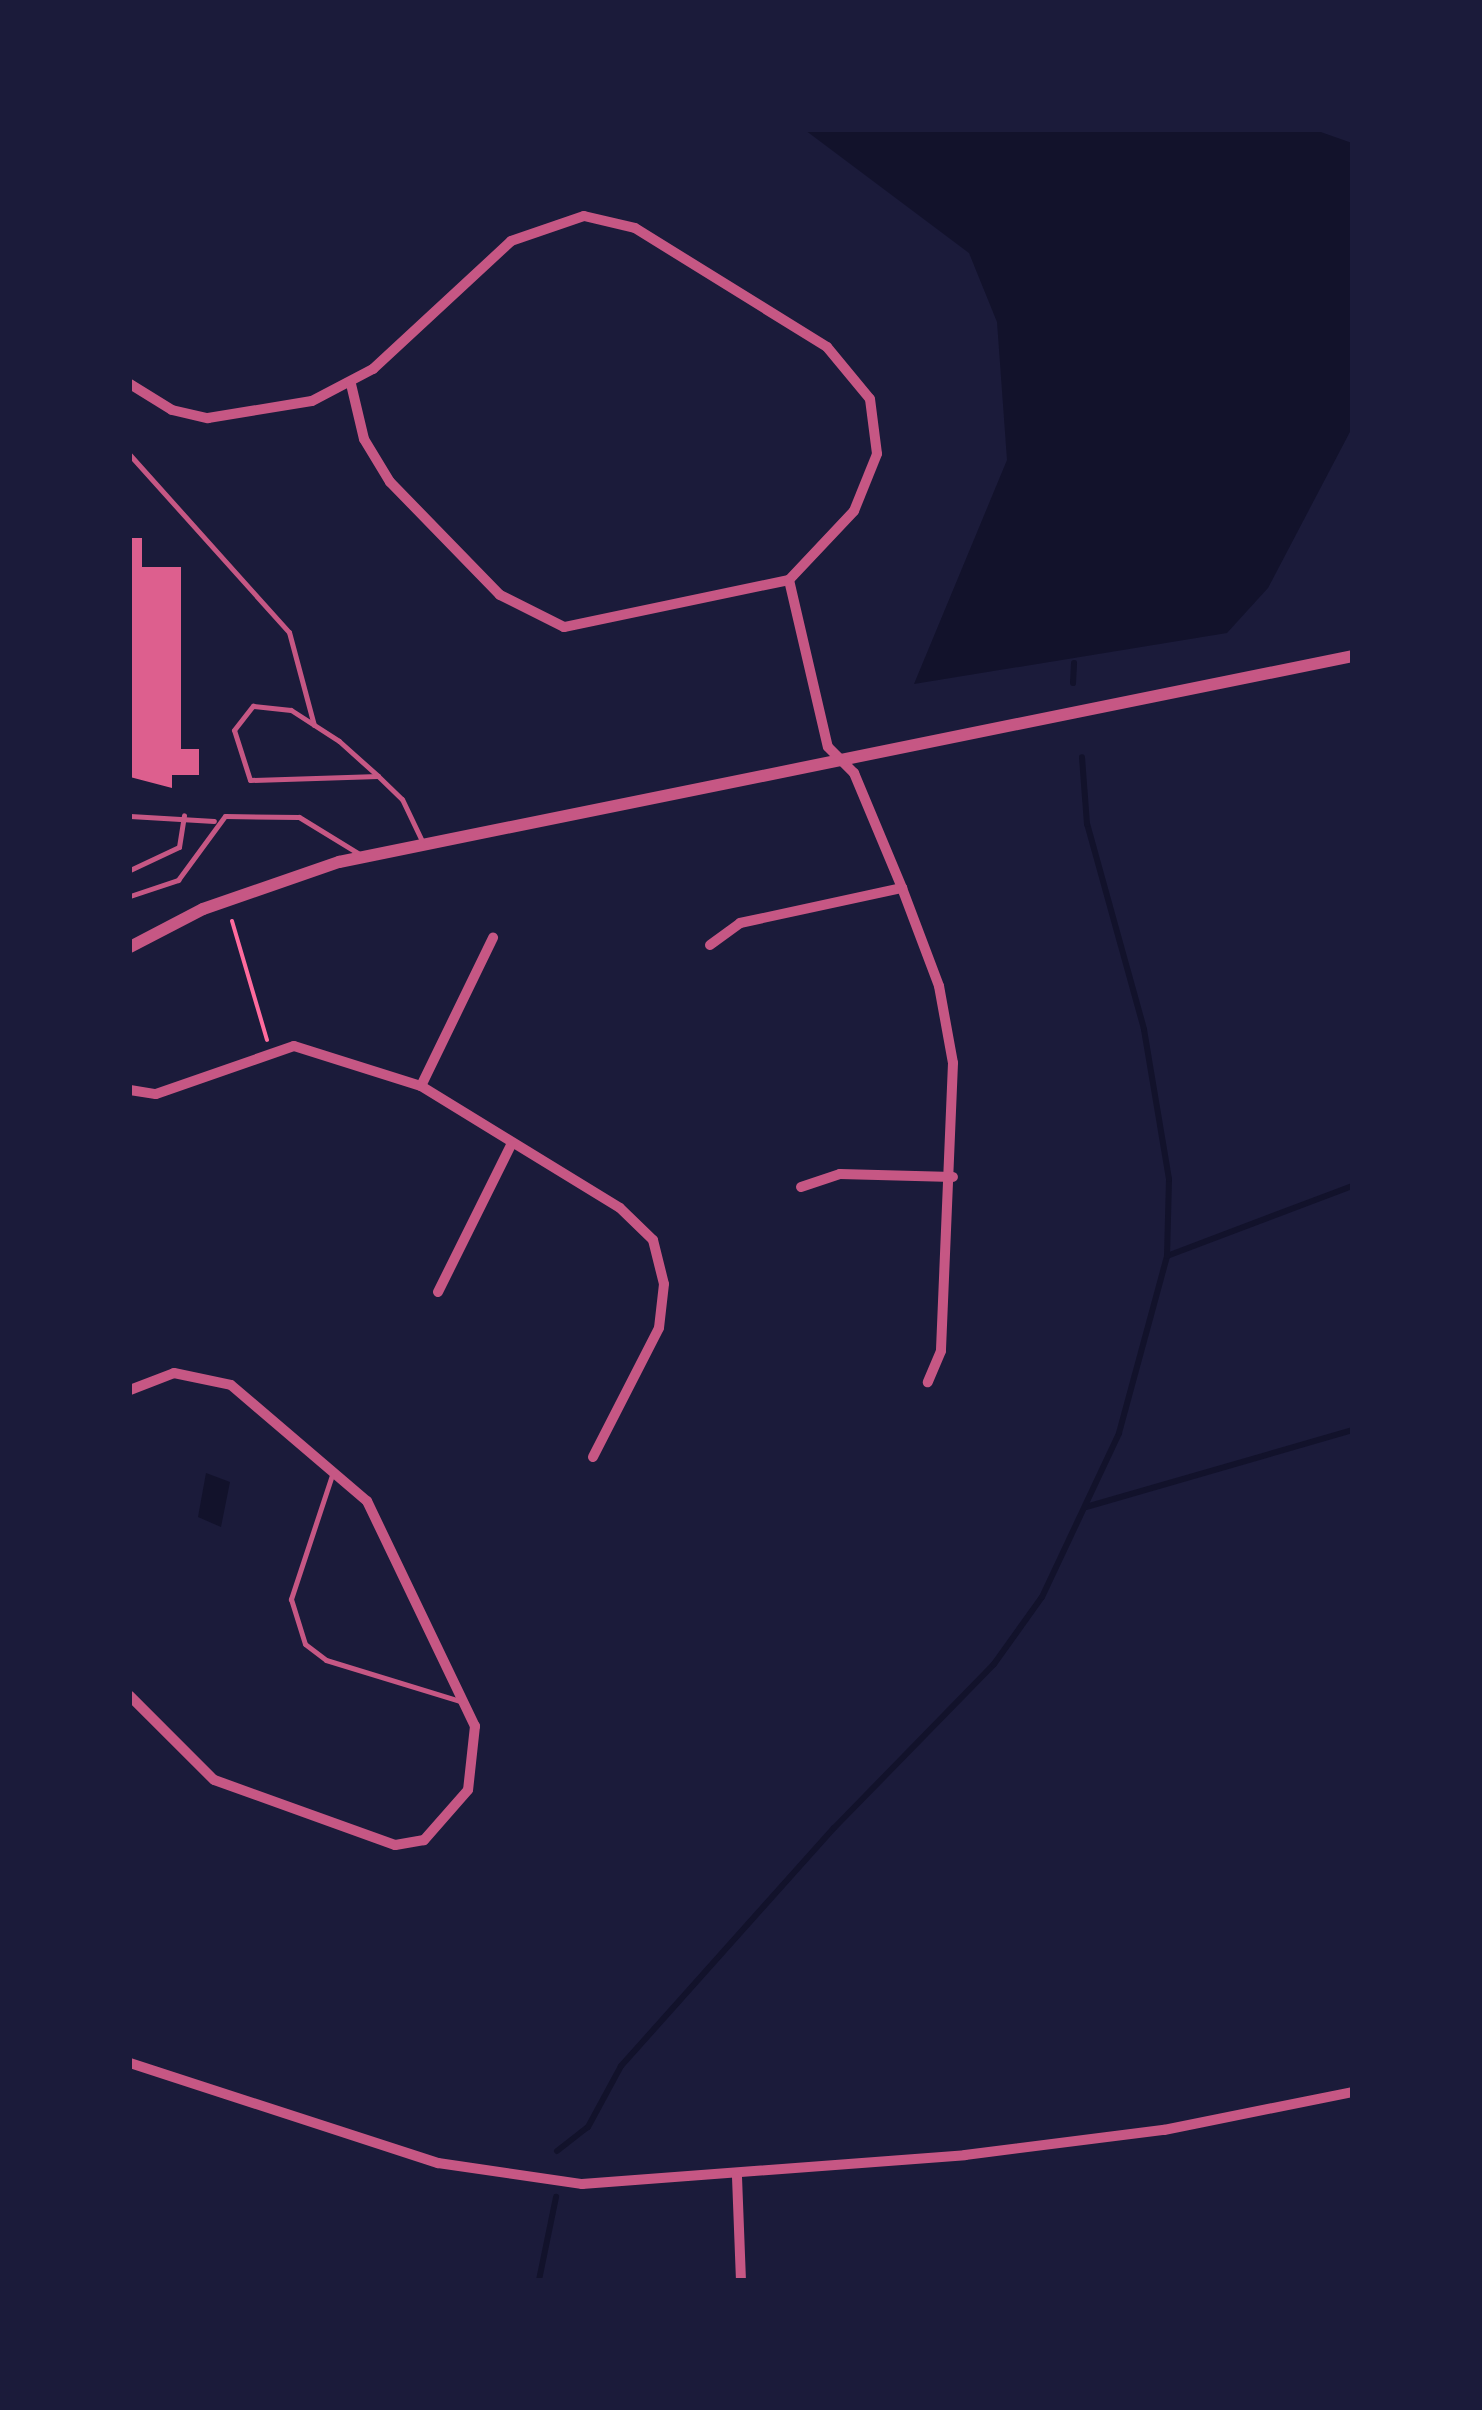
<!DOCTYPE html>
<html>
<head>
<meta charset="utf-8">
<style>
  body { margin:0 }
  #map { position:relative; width:1482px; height:2410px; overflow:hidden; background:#1b1b3a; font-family:"Varela Round",sans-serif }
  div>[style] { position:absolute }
  .water>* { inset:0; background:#12122b }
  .stream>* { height:6px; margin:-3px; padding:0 3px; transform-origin:3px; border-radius:3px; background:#12122b }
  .building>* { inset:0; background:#dd5f8e }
  .path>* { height:4px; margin:-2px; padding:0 2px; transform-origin:2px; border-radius:2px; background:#ff6b9d }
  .service>* { height:5px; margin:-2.5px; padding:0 2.5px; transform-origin:2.5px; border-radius:2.5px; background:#c65784 }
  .minor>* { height:10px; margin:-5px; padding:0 5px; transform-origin:5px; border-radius:5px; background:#c65784 }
  .tertiary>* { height:12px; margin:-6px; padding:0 6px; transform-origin:6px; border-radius:6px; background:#c65784 }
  span { translate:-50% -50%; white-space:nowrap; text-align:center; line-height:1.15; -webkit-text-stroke:10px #1b1b3a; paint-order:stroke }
  .frame { position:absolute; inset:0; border:132px solid #1b1b3a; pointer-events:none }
</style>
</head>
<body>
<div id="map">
  <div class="water">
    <div style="clip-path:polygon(805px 130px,1315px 130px,1352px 143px,1352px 428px,1268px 588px,1227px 633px,914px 684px,1007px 460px,997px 322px,969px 253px)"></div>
    <div style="clip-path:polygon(206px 1473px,230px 1482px,221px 1527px,198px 1517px)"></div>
  </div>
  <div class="stream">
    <div style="left:1073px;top:683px;width:20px;rotate:-87deg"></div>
    <div style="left:1167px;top:1256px;width:198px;rotate:-20.7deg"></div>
    <div style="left:1086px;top:1507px;width:277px;rotate:-16.1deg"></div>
    <div style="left:557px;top:2151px;width:39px;rotate:-38deg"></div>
    <div style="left:588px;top:2127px;width:69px;rotate:-61.6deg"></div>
    <div style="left:621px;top:2066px;width:319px;rotate:-48.2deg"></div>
    <div style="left:834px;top:1828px;width:229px;rotate:-45.7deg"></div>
    <div style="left:994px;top:1664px;width:82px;rotate:-54.4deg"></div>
    <div style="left:1042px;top:1597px;width:181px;rotate:-64.8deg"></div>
    <div style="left:1119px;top:1433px;width:183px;rotate:-74.8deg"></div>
    <div style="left:1167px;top:1256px;width:77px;rotate:-88.5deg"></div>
    <div style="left:1169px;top:1179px;width:152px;rotate:-99.5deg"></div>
    <div style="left:1144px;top:1029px;width:213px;rotate:-105.5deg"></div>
    <div style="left:1087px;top:824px;width:67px;rotate:-94.3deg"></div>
    <div style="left:539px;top:2280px;width:85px;rotate:-78.4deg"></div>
  </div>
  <div class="building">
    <div style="clip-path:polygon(130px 538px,142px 538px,142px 567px,181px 567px,181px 749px,199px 749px,199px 775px,172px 775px,172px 788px,130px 777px)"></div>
  </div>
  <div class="path">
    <div style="left:232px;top:921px;width:124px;rotate:73.6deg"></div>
  </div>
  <div class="service">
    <div style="left:130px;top:455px;width:238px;rotate:48.1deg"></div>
    <div style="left:289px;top:632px;width:96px;rotate:75deg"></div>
    <div style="left:378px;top:776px;width:128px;rotate:178.2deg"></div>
    <div style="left:250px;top:780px;width:52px;rotate:-107.7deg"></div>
    <div style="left:234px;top:730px;width:31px;rotate:-52deg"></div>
    <div style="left:253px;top:706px;width:38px;rotate:6deg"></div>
    <div style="left:291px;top:710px;width:57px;rotate:32.9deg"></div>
    <div style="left:339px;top:741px;width:52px;rotate:41.9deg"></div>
    <div style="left:378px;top:776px;width:33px;rotate:44deg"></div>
    <div style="left:402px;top:799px;width:49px;rotate:64.5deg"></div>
    <div style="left:130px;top:816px;width:84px;rotate:3.4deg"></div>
    <div style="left:130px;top:870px;width:54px;rotate:-25.1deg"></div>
    <div style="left:179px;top:847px;width:32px;rotate:-81deg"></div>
    <div style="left:130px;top:896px;width:51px;rotate:-18.4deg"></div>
    <div style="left:178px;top:880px;width:79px;rotate:-53.7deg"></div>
    <div style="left:225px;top:816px;width:74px;rotate:0.8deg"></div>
    <div style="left:299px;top:817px;width:73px;rotate:31.5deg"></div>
    <div style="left:332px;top:1475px;width:131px;rotate:108.3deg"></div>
    <div style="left:291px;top:1599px;width:47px;rotate:72.7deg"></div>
    <div style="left:305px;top:1644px;width:26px;rotate:37deg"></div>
    <div style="left:326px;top:1660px;width:143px;rotate:17deg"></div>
  </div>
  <div class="minor">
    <div style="left:130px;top:384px;width:49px;rotate:31.8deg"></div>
    <div style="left:172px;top:410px;width:37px;rotate:13deg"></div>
    <div style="left:208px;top:418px;width:105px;rotate:-9.3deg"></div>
    <div style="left:312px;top:401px;width:69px;rotate:-27.7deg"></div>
    <div style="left:373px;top:369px;width:188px;rotate:-42.8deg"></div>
    <div style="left:511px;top:241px;width:77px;rotate:-18.9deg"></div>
    <div style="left:584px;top:216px;width:52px;rotate:13.2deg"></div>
    <div style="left:635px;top:228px;width:226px;rotate:31.8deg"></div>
    <div style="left:827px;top:347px;width:67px;rotate:50.4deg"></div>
    <div style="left:870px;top:399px;width:55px;rotate:82.7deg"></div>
    <div style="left:877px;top:454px;width:61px;rotate:112deg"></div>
    <div style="left:854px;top:511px;width:95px;rotate:133.3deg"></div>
    <div style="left:789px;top:580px;width:230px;rotate:168.2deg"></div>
    <div style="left:564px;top:627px;width:72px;rotate:-153.4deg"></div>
    <div style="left:500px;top:595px;width:158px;rotate:-134.2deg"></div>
    <div style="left:390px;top:482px;width:50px;rotate:-121.2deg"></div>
    <div style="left:364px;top:439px;width:57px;rotate:-103.3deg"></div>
    <div style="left:789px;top:580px;width:171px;rotate:76.9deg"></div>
    <div style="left:828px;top:747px;width:37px;rotate:45deg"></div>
    <div style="left:854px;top:773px;width:125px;rotate:67.3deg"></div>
    <div style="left:902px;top:888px;width:105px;rotate:69.3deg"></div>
    <div style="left:939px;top:986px;width:78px;rotate:79.7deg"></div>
    <div style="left:953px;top:1063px;width:288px;rotate:92.4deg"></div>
    <div style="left:941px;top:1351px;width:34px;rotate:113deg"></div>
    <div style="left:710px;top:945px;width:37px;rotate:-36deg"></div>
    <div style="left:740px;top:923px;width:166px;rotate:-12.2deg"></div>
    <div style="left:421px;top:1086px;width:165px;rotate:-64.1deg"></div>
    <div style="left:130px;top:1090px;width:26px;rotate:9deg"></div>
    <div style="left:156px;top:1094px;width:146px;rotate:-19.2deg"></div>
    <div style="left:294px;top:1046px;width:133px;rotate:17.5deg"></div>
    <div style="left:421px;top:1086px;width:233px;rotate:31.5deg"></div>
    <div style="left:620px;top:1208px;width:46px;rotate:44.1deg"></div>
    <div style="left:653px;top:1240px;width:45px;rotate:76deg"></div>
    <div style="left:664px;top:1284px;width:44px;rotate:96.5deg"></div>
    <div style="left:659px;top:1328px;width:145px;rotate:117.1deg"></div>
    <div style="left:801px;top:1187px;width:41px;rotate:-18.4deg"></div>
    <div style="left:840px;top:1174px;width:113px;rotate:1.5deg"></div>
    <div style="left:438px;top:1292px;width:164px;rotate:-63.6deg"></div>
    <div style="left:130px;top:1390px;width:47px;rotate:-21.1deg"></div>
    <div style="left:174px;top:1373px;width:58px;rotate:11.9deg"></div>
    <div style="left:231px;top:1385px;width:179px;rotate:40.5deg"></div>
    <div style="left:367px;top:1501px;width:250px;rotate:64.4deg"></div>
    <div style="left:475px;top:1726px;width:64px;rotate:96.2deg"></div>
    <div style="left:468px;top:1790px;width:67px;rotate:131.3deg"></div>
    <div style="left:424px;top:1840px;width:29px;rotate:170deg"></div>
    <div style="left:395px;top:1845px;width:192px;rotate:-160.2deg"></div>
    <div style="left:214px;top:1780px;width:119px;rotate:-135deg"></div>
    <div style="left:130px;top:2063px;width:324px;rotate:18deg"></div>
    <div style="left:438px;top:2163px;width:146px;rotate:8.3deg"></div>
    <div style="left:582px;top:2184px;width:384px;rotate:-4.3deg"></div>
    <div style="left:965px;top:2155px;width:201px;rotate:-7.2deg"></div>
    <div style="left:1164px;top:2130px;width:192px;rotate:-11.4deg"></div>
    <div style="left:737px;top:2177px;width:103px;rotate:87.8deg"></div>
  </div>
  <div class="tertiary">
    <div style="left:130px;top:947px;width:82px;rotate:-27.5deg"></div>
    <div style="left:203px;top:909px;width:144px;rotate:-19.1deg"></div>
    <div style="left:339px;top:862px;width:1034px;rotate:-11.49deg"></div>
  </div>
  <div class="frame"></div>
</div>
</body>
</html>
